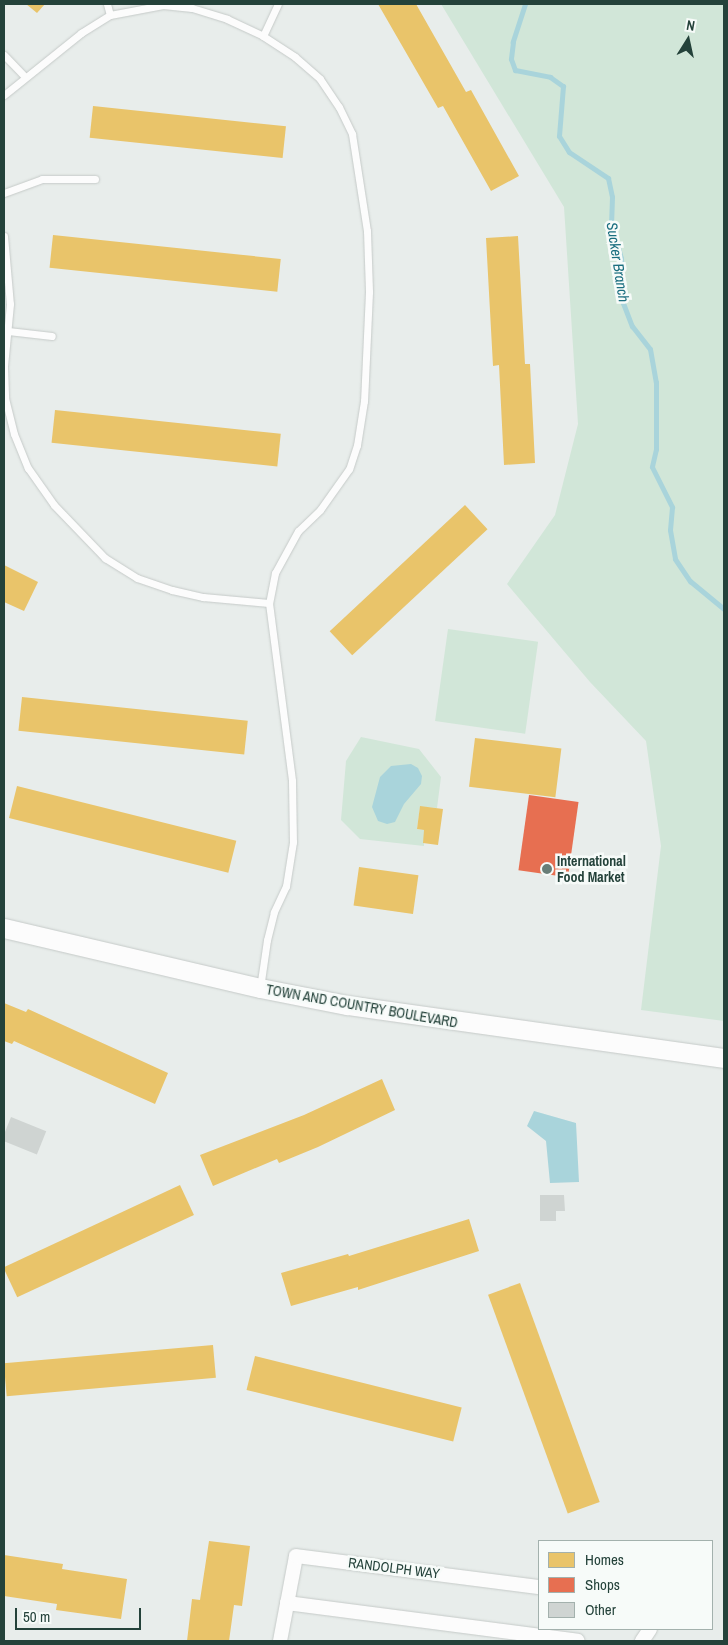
<!DOCTYPE html>
<html>
<head>
<meta charset="utf-8">
<style>
  body { margin:0 }
  #map { position:relative; width:728px; height:1645px; overflow:hidden; background:#e8edeb; font-family:"Archivo Narrow",sans-serif }
  div>[style] { position:absolute }
  .green>* { inset:0; background:#d1e6d8; transform-origin:0 0 }
  .water>* { inset:0; background:#a9d4db }
  .homes>* { inset:0; background:#e9c46a; transform-origin:0 0 }
  .shops>* { inset:0; background:#e76f51; transform-origin:0 0 }
  .stream>* { height:5px; margin:-2.5px; padding:0 2.5px; transform-origin:2.5px; border-radius:2.5px; background:#a9d4db }
  .building>* { inset:0; background:#cfd4d2; transform-origin:0 0 }
  .roads { filter:drop-shadow(0 0 1px #c5cac8) drop-shadow(0 0 1px #c5cac8) }
  .lane>* { height:7px; margin:-3.5px; padding:0 3.5px; transform-origin:3.5px; border-radius:3.5px; background:#fcfcfc }
  .street>* { height:14px; margin:-7px; padding:0 7px; transform-origin:7px; border-radius:7px; background:#fcfcfc }
  .secondary>* { height:19px; margin:-9.5px; padding:0 9.5px; transform-origin:9.5px; border-radius:9.5px; background:#fcfcfc }
  .dots>* { width:14px; height:14px; translate:-50% -50%; box-sizing:border-box; border:2px solid #f7fbf9; border-radius:50% }
  span { translate:-50% -50%; white-space:nowrap; text-align:center; line-height:1.15; -webkit-text-stroke:5px #f7fbf9; paint-order:stroke }
  .poi-label { font-size:14px; color:#24423a; font-weight:700 }
  .left { translate:0 -50%; text-align:left }
  .street-label { font-size:14px; color:#24423a }
  .water-label { font-size:15px; color:#1c6f80; font-style:italic }
  .frame { position:absolute; inset:0; border:5px solid #24423a; pointer-events:none }
  .legend { position:absolute; left:538px; top:1540px; width:175px; height:90px; box-sizing:border-box; background:#f7fbf9; border:1px solid #a3b1ad; margin:0; padding:6px 9px; list-style:none; font-size:15px; color:#24423a }
  .legend li { display:flex; align-items:center; gap:10px; height:25px }
  .legend b { width:25px; border:1px solid #a3b1ad }
  .north { position:absolute; left:663px; top:15px; width:50px; height:50px; -webkit-text-stroke:4px #f7fbf9; paint-order:stroke; rotate:10deg; font-size:14px; font-weight:700; line-height:20px; text-align:center; color:#24423a }
  .north::after { content:''; display:block; margin:auto; width:18px; height:22px; background:#24423a; clip-path:polygon(50% 0,100% 100%,50% 72%,0 100%) }
  .scale { position:absolute; left:15px; top:1608px; width:126px; height:22px; box-sizing:border-box; border:2px solid #24423a; border-top:0; padding-left:6px; font-size:15px; line-height:18px; white-space:nowrap; color:#24423a; -webkit-text-stroke:4px #f7fbf9; paint-order:stroke }
</style>
</head>
<body>
<div id="map">
  <div class="green">
    <div style="clip-path:polygon(441px 4px,724px 4px,724px 1021px,641px 1010px,661px 846px,646px 741px,590px 682px,507px 584px,555px 515px,578px 424px,564px 207px)"></div>
    <div style="left:448px;top:629px;width:91px;height:93px;rotate:8deg"></div>
    <div style="clip-path:polygon(361px 737px,419px 749px,441px 777px,437px 808px,420px 807px,417px 829px,424px 830px,424px 846px,360px 839px,341px 820px,346px 761px)"></div>
  </div>
  <div class="water">
    <div style="clip-path:polygon(411px 764px,418px 768px,422px 776px,421px 784px,404px 804px,395px 822px,387px 824px,378px 821px,372px 807px,380px 777px,391px 766px)"></div>
    <div style="clip-path:polygon(534px 1111px,576px 1123px,579px 1182px,550px 1183px,546px 1141px,527px 1126px)"></div>
  </div>
  <div class="homes">
    <div style="clip-path:polygon(26px 4px,45px 4px,37px 13px)"></div>
    <div style="clip-path:polygon(378px 4px,416px 4px,466px 92px,471px 90px,519px 176px,491px 191px,443px 106px,438px 108px)"></div>
    <div style="left:93px;top:106px;width:194px;height:32px;rotate:6deg"></div>
    <div style="left:53px;top:235px;width:229px;height:33px;rotate:6deg"></div>
    <div style="clip-path:polygon(518px 236px,525px 364px,530px 364px,535px 463px,504px 465px,499px 365px,493px 366px,486px 238px)"></div>
    <div style="left:55px;top:410px;width:227px;height:33px;rotate:6deg"></div>
    <div style="left:465px;top:505px;width:33px;height:185px;rotate:47deg"></div>
    <div style="clip-path:polygon(4px 565px,38px 582px,24px 611px,4px 602px)"></div>
    <div style="left:22px;top:697px;width:227px;height:34px;rotate:6deg"></div>
    <div style="left:475px;top:738px;width:87px;height:49px;rotate:7deg"></div>
    <div style="left:17px;top:786px;width:226px;height:33px;rotate:14deg"></div>
    <div style="clip-path:polygon(420px 806px,443px 809px,438px 845px,423px 843px,424px 830px,417px 829px)"></div>
    <div style="left:359px;top:867px;width:60px;height:39px;rotate:8deg"></div>
    <div style="clip-path:polygon(4px 1003px,26px 1012px,28px 1009px,168px 1073px,155px 1104px,14px 1041px,12px 1044px,4px 1041px)"></div>
    <div style="clip-path:polygon(382px 1079px,395px 1110px,318px 1147px,279px 1163px,277px 1159px,213px 1186px,200px 1155px,304px 1115px)"></div>
    <div style="left:180px;top:1185px;width:33px;height:195px;rotate:65deg"></div>
    <div style="clip-path:polygon(469px 1219px,479px 1251px,358px 1290px,358px 1287px,291px 1306px,281px 1273px,348px 1254px,349px 1256px)"></div>
    <div style="left:520px;top:1283px;width:233px;height:34px;rotate:70deg"></div>
    <div style="left:213px;top:1345px;width:33px;height:210px;rotate:85deg"></div>
    <div style="left:255px;top:1356px;width:213px;height:35px;rotate:14deg"></div>
    <div style="clip-path:polygon(209px 1541px,250px 1546px,242px 1606px,234px 1605px,229px 1641px,187px 1641px,192px 1599px,200px 1600px)"></div>
    <div style="clip-path:polygon(4px 1555px,63px 1564px,62px 1569px,127px 1579px,121px 1619px,56px 1610px,57px 1604px,4px 1596px)"></div>
  </div>
  <div class="shops">
    <div style="left:529px;top:795px;width:50px;height:76px;rotate:8deg"></div>
  </div>
  <div class="stream">
    <div style="left:525px;top:4px;width:40px;rotate:108deg"></div>
    <div style="left:513px;top:42px;width:17px;rotate:97deg"></div>
    <div style="left:511px;top:59px;width:12px;rotate:70deg"></div>
    <div style="left:515px;top:70px;width:36px;rotate:11deg"></div>
    <div style="left:550px;top:77px;width:16px;rotate:35deg"></div>
    <div style="left:563px;top:86px;width:50px;rotate:94.6deg"></div>
    <div style="left:559px;top:136px;width:19px;rotate:58deg"></div>
    <div style="left:569px;top:152px;width:47px;rotate:33.7deg"></div>
    <div style="left:608px;top:178px;width:19px;rotate:78deg"></div>
    <div style="left:612px;top:197px;width:24px;rotate:92deg"></div>
    <div style="left:611px;top:221px;width:38px;rotate:75deg"></div>
    <div style="left:621px;top:258px;width:45px;rotate:87.5deg"></div>
    <div style="left:623px;top:303px;width:25px;rotate:69deg"></div>
    <div style="left:632px;top:326px;width:29px;rotate:52deg"></div>
    <div style="left:650px;top:349px;width:34px;rotate:80deg"></div>
    <div style="left:656px;top:382px;width:67px;rotate:90deg"></div>
    <div style="left:656px;top:449px;width:18px;rotate:103deg"></div>
    <div style="left:652px;top:467px;width:45px;rotate:63.4deg"></div>
    <div style="left:672px;top:507px;width:23px;rotate:95deg"></div>
    <div style="left:670px;top:530px;width:29px;rotate:80deg"></div>
    <div style="left:675px;top:559px;width:27px;rotate:56deg"></div>
    <div style="left:690px;top:581px;width:44px;rotate:39.5deg"></div>
  </div>
  <div class="building">
    <div style="left:11px;top:1117px;width:38px;height:25px;rotate:22deg"></div>
    <div style="clip-path:polygon(540px 1195px,564px 1195px,565px 1211px,556px 1211px,556px 1221px,540px 1221px)"></div>
  </div>
  <div class="roads">
    <div class="lane">
      <div style="left:107px;top:4px;width:11px;rotate:75deg"></div>
      <div style="left:263px;top:36px;width:35px;rotate:-65deg"></div>
      <div style="left:4px;top:55px;width:30px;rotate:46deg"></div>
      <div style="left:4px;top:95px;width:99px;rotate:-38.8deg"></div>
      <div style="left:81px;top:33px;width:34px;rotate:-32deg"></div>
      <div style="left:110px;top:15px;width:54px;rotate:-10.7deg"></div>
      <div style="left:163px;top:5px;width:29px;rotate:6deg"></div>
      <div style="left:192px;top:8px;width:37px;rotate:17deg"></div>
      <div style="left:227px;top:19px;width:40px;rotate:25deg"></div>
      <div style="left:263px;top:36px;width:38px;rotate:33deg"></div>
      <div style="left:295px;top:57px;width:33px;rotate:41deg"></div>
      <div style="left:320px;top:79px;width:34px;rotate:56deg"></div>
      <div style="left:339px;top:107px;width:30px;rotate:64deg"></div>
      <div style="left:352px;top:134px;width:98px;rotate:81.2deg"></div>
      <div style="left:367px;top:231px;width:61px;rotate:88.1deg"></div>
      <div style="left:369px;top:292px;width:109px;rotate:92.6deg"></div>
      <div style="left:364px;top:401px;width:45px;rotate:99deg"></div>
      <div style="left:357px;top:445px;width:25px;rotate:108deg"></div>
      <div style="left:349px;top:469px;width:50px;rotate:125.3deg"></div>
      <div style="left:320px;top:510px;width:30px;rotate:136deg"></div>
      <div style="left:298px;top:531px;width:48px;rotate:118.7deg"></div>
      <div style="left:275px;top:573px;width:31px;rotate:101deg"></div>
      <div style="left:269px;top:603px;width:179px;rotate:82.6deg"></div>
      <div style="left:292px;top:781px;width:61px;rotate:89.1deg"></div>
      <div style="left:293px;top:842px;width:45px;rotate:99deg"></div>
      <div style="left:286px;top:886px;width:29px;rotate:115deg"></div>
      <div style="left:274px;top:912px;width:29px;rotate:104deg"></div>
      <div style="left:267px;top:940px;width:49px;rotate:98.3deg"></div>
      <div style="left:4px;top:193px;width:40px;rotate:-20.2deg"></div>
      <div style="left:42px;top:179px;width:53px"></div>
      <div style="left:4px;top:236px;width:68px;rotate:85deg"></div>
      <div style="left:10px;top:304px;width:62px;rotate:95.5deg"></div>
      <div style="left:4px;top:366px;width:32px;rotate:88deg"></div>
      <div style="left:5px;top:398px;width:37px;rotate:76deg"></div>
      <div style="left:14px;top:434px;width:37px;rotate:68deg"></div>
      <div style="left:28px;top:468px;width:45px;rotate:54.9deg"></div>
      <div style="left:54px;top:505px;width:74px;rotate:46.1deg"></div>
      <div style="left:105px;top:558px;width:38px;rotate:32deg"></div>
      <div style="left:137px;top:578px;width:37px;rotate:19deg"></div>
      <div style="left:172px;top:590px;width:32px;rotate:13deg"></div>
      <div style="left:203px;top:597px;width:66px;rotate:5.2deg"></div>
      <div style="left:8px;top:331px;width:44px;rotate:6.5deg"></div>
    </div>
    <div class="street">
      <div style="left:287px;top:1603px;width:293px;rotate:7.4deg"></div>
      <div style="left:280px;top:1641px;width:86px;rotate:-79.3deg"></div>
      <div style="left:296px;top:1556px;width:245px;rotate:7.3deg"></div>
      <div style="left:642px;top:1641px;width:14px;rotate:-56deg"></div>
    </div>
    <div class="secondary">
      <div style="left:4px;top:928px;width:263px;rotate:13.2deg"></div>
      <div style="left:260px;top:988px;width:89px;rotate:11.1deg"></div>
      <div style="left:347px;top:1005px;width:381px;rotate:8deg"></div>
    </div>
  </div>
  <div class="dots">
    <div style="left:547px;top:869px;background:#697e78"></div>
  </div>
  <div class="poi-label">
    <span class="left" style="left:557px;top:869px">International<br>Food Market</span>
  </div>
  <div class="street-label">
    <span style="left:362px;top:1006px;rotate:10deg">TOWN AND COUNTRY BOULEVARD</span>
    <span style="left:394px;top:1568px;rotate:7deg">RANDOLPH WAY</span>
  </div>
  <div class="water-label">
    <span style="left:618px;top:262px;rotate:81deg">Sucker Branch</span>
  </div>
  <div class="frame"></div>
  <ul class="legend">
  <li><b style="height:14px;background:#e9c46a"></b>Homes</li>
  <li><b style="height:14px;background:#e76f51"></b>Shops</li>
  <li><b style="height:14px;background:#cfd4d2"></b>Other</li>
  </ul>
  <div class="north">N</div>
  <div class="scale">50 m</div>
</div>
</body>
</html>
